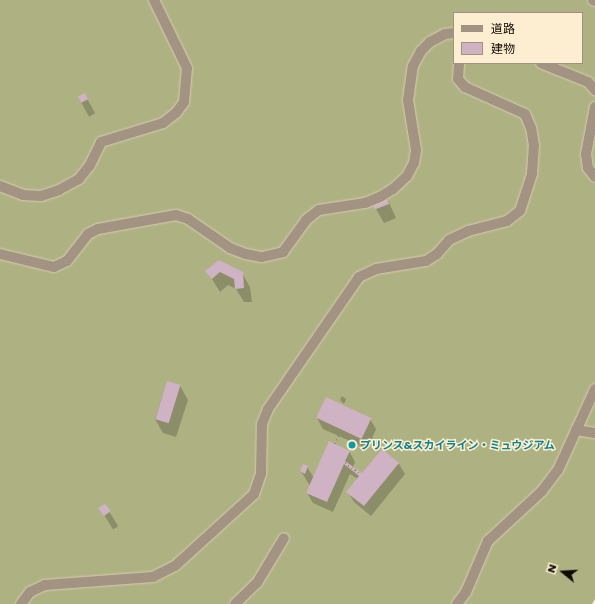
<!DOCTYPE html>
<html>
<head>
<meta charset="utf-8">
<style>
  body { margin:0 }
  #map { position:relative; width:595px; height:604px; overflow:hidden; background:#fdeed1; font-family:Poppins,"Noto Sans JP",sans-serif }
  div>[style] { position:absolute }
  .forest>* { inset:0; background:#aeb282 }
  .shadow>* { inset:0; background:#0003; transform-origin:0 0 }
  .building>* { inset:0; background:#cfb2c3; transform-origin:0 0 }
  .path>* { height:2px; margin-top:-1px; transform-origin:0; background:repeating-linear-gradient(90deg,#908572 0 1px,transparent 0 4px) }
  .roads { filter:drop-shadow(0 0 1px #d7cab0) drop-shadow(0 0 1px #d7cab0) }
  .minor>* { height:10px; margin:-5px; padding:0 5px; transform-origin:5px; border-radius:5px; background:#a29382 }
  .dots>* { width:11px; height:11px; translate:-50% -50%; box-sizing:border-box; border:2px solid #fdeed1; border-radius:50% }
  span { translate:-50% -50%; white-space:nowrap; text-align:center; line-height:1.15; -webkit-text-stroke:3px #fdeed1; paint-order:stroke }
  .culture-label { font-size:11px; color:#0d838f; font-weight:700 }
  .left { translate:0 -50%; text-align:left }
  .legend { position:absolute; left:453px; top:12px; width:130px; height:52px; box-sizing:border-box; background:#fdeed1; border:1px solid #9e937f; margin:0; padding:5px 7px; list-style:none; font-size:12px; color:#0f0a03 }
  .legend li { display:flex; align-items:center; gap:8px; height:20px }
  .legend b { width:20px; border:1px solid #9e937f }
  .north { position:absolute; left:543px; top:552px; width:40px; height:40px; -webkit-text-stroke:3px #fdeed1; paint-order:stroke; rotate:288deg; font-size:11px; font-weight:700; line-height:16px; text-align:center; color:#0f0a03 }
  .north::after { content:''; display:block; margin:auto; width:14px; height:18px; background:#0f0a03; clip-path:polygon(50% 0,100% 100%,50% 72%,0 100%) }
</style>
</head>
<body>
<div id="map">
  <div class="forest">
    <div style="clip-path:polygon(evenodd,0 0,595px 0,595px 599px,592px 604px,0 604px,0 0,454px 13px,582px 13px,582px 63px,454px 63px,454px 13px)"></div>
  </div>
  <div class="shadow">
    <div style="left:85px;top:95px;width:21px;height:7px;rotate:61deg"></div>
    <div style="clip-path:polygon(384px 192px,396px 218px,384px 223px,376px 209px)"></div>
    <div style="clip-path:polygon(207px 271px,242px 273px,250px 287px,252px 302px,244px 302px,236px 289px,228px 285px,220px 292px)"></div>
    <div style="clip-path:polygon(167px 382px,180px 386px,188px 400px,176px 437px,163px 433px,155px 419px)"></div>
    <div style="clip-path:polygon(342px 396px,346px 399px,344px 404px,340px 400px)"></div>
    <div style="clip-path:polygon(317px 418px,370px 419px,376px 429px,368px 449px,323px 429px)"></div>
    <div style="clip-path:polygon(382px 450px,399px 464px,405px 474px,371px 516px,354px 502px,348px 492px,358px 479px,350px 474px,333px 512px,313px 503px,307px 493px,310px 486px,301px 471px,307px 467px,314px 478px,349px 451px,355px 462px,353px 467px,362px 474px)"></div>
    <div style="left:105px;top:505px;width:25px;height:6px;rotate:58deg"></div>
  </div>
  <div class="building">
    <div style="left:85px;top:93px;width:7px;height:8px;rotate:63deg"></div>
    <div style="left:384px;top:191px;width:14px;height:15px;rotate:69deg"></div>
    <div style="clip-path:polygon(219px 260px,243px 272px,244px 288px,235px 289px,234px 279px,220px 272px,212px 279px,205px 271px)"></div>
    <div style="left:167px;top:381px;width:14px;height:40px;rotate:17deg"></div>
    <div style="left:326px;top:397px;width:50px;height:23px;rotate:25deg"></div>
    <div style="clip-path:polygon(329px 441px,350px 451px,345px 461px,362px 473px,382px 449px,399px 463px,364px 506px,346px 492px,359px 476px,344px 464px,327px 502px,306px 493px)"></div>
    <div style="clip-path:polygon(303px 464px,308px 466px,305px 474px,300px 471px)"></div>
    <div style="clip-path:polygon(105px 504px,111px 511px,104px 516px,98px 508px)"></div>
  </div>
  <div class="path">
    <div style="left:335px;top:444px;width:15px;rotate:-67deg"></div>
    <div style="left:345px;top:463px;width:19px;rotate:36deg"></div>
  </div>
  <div class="roads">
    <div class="minor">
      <div style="left:593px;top:0;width:2px;rotate:27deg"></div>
      <div style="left:541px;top:63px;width:51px;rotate:22deg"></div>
      <div style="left:588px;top:82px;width:11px;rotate:49deg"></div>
      <div style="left:595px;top:107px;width:48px;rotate:100.8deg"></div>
      <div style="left:586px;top:154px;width:14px;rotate:82deg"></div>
      <div style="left:588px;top:168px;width:11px;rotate:52deg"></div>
      <div style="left:0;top:186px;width:25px;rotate:21deg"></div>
      <div style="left:23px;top:195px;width:18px;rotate:3deg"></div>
      <div style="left:41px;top:196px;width:19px;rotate:-18deg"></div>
      <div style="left:59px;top:190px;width:23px;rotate:-29deg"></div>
      <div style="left:79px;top:179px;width:18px;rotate:-52deg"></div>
      <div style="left:90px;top:165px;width:25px;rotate:-64deg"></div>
      <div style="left:101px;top:142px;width:65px;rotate:-17deg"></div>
      <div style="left:163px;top:123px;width:16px;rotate:-38deg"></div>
      <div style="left:176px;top:113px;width:14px;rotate:-54deg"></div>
      <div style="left:184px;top:102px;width:34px;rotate:-85deg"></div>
      <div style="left:187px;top:68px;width:76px;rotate:-115.9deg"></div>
      <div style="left:0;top:254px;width:56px;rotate:13.5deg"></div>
      <div style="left:54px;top:267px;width:14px;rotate:-25deg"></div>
      <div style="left:67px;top:261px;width:34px;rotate:-52deg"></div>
      <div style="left:88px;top:234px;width:11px;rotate:-27deg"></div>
      <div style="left:98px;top:229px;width:79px;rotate:-10.2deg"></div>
      <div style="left:176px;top:215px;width:13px;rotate:18deg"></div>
      <div style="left:188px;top:219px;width:51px;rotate:34.6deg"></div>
      <div style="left:230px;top:248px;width:17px;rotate:21deg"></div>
      <div style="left:246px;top:254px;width:16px;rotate:11deg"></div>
      <div style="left:262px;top:257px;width:22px;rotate:-13deg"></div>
      <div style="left:283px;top:252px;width:39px;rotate:-54deg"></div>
      <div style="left:306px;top:220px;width:16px;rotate:-38deg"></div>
      <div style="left:319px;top:210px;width:47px;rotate:-8.7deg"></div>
      <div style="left:365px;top:203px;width:16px;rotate:-22deg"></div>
      <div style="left:380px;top:197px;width:15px;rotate:-32deg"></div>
      <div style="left:393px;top:189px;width:19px;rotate:-43deg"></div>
      <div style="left:407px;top:176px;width:15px;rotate:-62deg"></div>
      <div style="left:414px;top:163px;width:13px;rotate:-81deg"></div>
      <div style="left:416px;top:150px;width:51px;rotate:-99.1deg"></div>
      <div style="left:408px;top:100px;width:34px;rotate:-82deg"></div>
      <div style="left:413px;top:66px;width:17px;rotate:-62deg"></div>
      <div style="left:421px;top:51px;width:13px;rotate:-45deg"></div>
      <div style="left:430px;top:42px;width:17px;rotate:-28deg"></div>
      <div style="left:445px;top:34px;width:9px;rotate:-6deg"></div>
      <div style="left:576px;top:430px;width:19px;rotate:9deg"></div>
      <div style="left:21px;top:604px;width:15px;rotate:-53deg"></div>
      <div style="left:30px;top:592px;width:17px;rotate:-25deg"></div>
      <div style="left:45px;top:585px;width:108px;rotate:-4.2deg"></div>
      <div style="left:153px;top:577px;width:25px;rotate:-27deg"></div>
      <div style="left:175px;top:566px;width:107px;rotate:-42.3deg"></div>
      <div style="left:254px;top:494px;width:21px;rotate:-71deg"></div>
      <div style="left:261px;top:474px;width:50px;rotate:-88.9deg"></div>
      <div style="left:262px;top:424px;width:16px;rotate:-68deg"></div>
      <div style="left:268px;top:409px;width:160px;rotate:-55.4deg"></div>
      <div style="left:359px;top:277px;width:19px;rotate:-25deg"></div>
      <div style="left:376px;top:269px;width:51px;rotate:-9.1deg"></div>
      <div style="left:426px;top:261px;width:13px;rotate:-32deg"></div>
      <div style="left:437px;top:254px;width:18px;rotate:-49deg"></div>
      <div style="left:449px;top:240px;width:21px;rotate:-25deg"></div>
      <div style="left:468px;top:231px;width:40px;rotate:-14.4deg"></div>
      <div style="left:507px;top:221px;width:16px;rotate:-38deg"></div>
      <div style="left:520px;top:211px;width:40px;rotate:-72deg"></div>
      <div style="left:532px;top:173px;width:27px;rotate:-86deg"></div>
      <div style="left:534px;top:146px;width:18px;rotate:-99deg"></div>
      <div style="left:531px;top:128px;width:15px;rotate:-113deg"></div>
      <div style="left:525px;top:114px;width:66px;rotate:-155.8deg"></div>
      <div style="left:465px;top:87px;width:11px;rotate:-131deg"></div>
      <div style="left:458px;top:79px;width:16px;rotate:-86deg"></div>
      <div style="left:235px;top:604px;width:30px;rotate:-44deg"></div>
      <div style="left:257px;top:583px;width:52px;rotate:-59deg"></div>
      <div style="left:457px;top:604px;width:15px;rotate:-53deg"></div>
      <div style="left:466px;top:592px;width:56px;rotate:-66.7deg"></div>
      <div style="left:488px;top:541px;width:74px;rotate:-42.8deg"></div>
      <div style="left:542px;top:491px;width:26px;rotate:-53deg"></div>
      <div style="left:558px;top:470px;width:89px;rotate:-65.4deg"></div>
    </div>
  </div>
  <div class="dots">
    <div style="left:352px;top:445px;background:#0f9aa8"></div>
  </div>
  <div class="culture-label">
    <span class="left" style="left:360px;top:445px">プリンス&amp;スカイライン・ミュウジアム</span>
  </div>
  <ul class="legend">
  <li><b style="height:5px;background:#a29382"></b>道路</li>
  <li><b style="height:11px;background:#cfb2c3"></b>建物</li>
  </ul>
  <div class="north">N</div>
</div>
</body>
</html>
